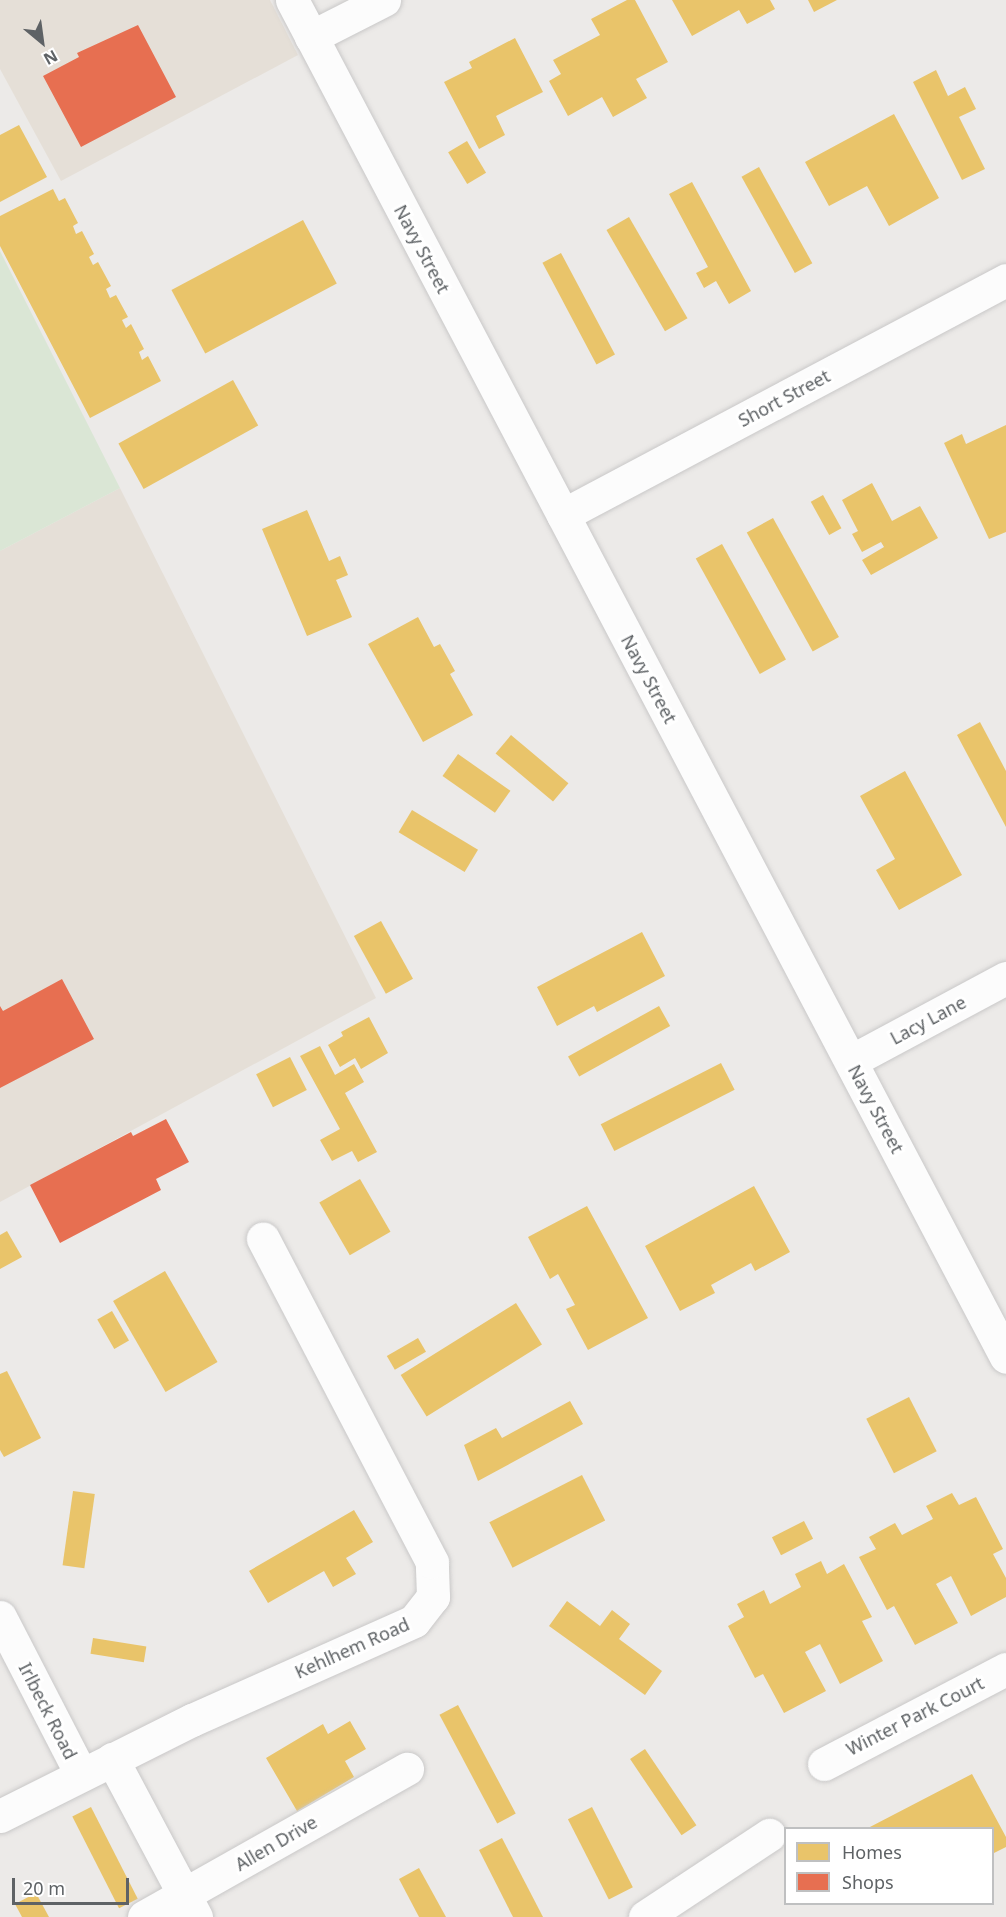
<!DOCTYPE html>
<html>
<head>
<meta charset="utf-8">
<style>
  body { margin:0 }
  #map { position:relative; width:1006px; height:1917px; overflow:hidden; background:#eceae8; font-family:"Noto Sans",sans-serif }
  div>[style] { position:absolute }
  .commercial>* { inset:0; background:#e5dfd7 }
  .green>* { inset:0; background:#dae6d5 }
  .homes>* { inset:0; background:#e9c46a; transform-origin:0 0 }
  .shops>* { inset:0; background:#e76f51 }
  .roads { filter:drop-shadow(0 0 2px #c9c8c8) drop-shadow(0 0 2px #c9c8c8) }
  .minor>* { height:33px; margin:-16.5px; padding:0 16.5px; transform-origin:16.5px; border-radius:16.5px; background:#fcfcfc }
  span { translate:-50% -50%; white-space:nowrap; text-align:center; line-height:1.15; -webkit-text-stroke:6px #fff; paint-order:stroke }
  .street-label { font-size:18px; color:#5e6265 }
  .legend { position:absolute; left:784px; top:1827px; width:210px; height:78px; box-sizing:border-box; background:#fff; border:2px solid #bfc0c1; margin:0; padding:8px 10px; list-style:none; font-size:18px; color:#5e6265 }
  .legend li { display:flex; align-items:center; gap:12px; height:30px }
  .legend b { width:30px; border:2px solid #bfc0c1 }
  .north { position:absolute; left:12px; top:12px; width:60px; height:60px; -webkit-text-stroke:4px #fff; paint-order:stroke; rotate:151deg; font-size:16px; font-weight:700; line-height:24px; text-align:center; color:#5e6265 }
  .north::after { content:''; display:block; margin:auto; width:21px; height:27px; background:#5e6265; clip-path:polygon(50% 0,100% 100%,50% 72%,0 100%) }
  .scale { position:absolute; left:12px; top:1878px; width:117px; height:27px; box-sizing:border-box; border:3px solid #5e6265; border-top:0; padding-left:8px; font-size:18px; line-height:21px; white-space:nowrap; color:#5e6265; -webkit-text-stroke:4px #fff; paint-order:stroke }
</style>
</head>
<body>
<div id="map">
  <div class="commercial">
    <div style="clip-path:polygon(0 0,270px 0,298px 55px,61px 181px,0 69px)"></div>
    <div style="clip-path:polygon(120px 488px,376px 998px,0 1202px,0 551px)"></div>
  </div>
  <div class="green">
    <div style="clip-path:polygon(0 251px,120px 488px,0 551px)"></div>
  </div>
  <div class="homes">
    <div style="clip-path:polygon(627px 0,635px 0,668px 62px,636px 79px,647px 98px,613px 117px,602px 97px,568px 116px,549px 81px,561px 74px,553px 60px,600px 35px,591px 19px)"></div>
    <div style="clip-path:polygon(672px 0,770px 0,775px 9px,747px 24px,739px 10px,692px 36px)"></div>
    <div style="clip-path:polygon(808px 0,837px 0,814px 12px)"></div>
    <div style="clip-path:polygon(515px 38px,543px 92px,496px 116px,505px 135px,479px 149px,444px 82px,472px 68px,469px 62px)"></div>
    <div style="clip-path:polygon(936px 70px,948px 96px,965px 87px,976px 109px,959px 117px,985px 169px,962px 180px,913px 82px)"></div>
    <div style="clip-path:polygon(894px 114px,939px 198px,889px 226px,867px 186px,829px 206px,805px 162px)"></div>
    <div style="clip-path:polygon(19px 125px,47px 177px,0 202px,0 135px)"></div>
    <div style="left:467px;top:141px;width:37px;height:22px;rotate:59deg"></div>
    <div style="left:759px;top:167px;width:110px;height:20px;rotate:61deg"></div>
    <div style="clip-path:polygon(692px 182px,751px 291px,729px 304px,716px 281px,704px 288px,696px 273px,708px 267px,669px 194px)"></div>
    <div style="clip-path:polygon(53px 189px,59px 201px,65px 198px,78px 223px,73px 226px,76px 234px,82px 231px,94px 254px,89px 257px,93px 265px,98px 262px,111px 286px,106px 289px,110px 298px,116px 295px,128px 317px,122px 320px,126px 328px,131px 324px,144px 349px,139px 352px,142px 360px,148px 356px,161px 381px,90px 418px,0 246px,0 216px)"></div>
    <div style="left:629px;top:217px;width:117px;height:26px;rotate:60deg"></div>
    <div style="left:303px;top:220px;width:72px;height:149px;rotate:62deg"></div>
    <div style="left:561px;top:253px;width:115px;height:21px;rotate:62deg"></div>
    <div style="left:233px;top:380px;width:52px;height:131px;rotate:61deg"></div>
    <div style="clip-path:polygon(1006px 425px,1006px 532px,989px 539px,944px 443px,962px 434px,966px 444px)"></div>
    <div style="clip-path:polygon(872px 483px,892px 521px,920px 506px,938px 538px,871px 575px,862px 560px,884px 547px,881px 542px,862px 552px,852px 534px,858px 531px,842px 500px)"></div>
    <div style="left:823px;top:495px;width:38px;height:14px;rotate:61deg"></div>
    <div style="clip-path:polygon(307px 510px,329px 561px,340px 556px,348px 575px,336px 580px,352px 617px,307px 636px,262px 529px)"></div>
    <div style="left:773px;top:518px;width:136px;height:30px;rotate:61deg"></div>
    <div style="left:722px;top:544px;width:132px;height:30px;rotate:61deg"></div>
    <div style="clip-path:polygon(418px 617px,434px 647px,440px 644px,455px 671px,450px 674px,473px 715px,423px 742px,368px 644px)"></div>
    <div style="clip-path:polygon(980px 722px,1006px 771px,1006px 827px,957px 735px)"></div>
    <div style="left:511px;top:735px;width:75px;height:24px;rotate:40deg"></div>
    <div style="left:458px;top:754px;width:64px;height:27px;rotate:35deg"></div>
    <div style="clip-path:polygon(905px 771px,962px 875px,899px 910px,876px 870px,895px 859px,860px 796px)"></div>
    <div style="left:412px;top:810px;width:77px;height:26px;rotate:31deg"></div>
    <div style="left:381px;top:921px;width:66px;height:31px;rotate:61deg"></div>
    <div style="clip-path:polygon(642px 932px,665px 976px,597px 1012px,594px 1006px,557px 1026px,537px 987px)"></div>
    <div style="left:659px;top:1006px;width:23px;height:104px;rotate:61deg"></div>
    <div style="clip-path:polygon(369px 1017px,388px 1053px,361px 1069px,355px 1058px,340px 1067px,328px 1045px,343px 1036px,341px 1032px)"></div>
    <div style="clip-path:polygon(320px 1046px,335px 1075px,354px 1064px,364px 1082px,345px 1093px,377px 1152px,358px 1162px,352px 1151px,332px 1161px,320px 1140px,340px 1129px,300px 1056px)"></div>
    <div style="left:290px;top:1057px;width:37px;height:38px;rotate:63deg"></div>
    <div style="left:721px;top:1063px;width:30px;height:135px;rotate:63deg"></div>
    <div style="left:360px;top:1179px;width:61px;height:47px;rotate:60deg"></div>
    <div style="clip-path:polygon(754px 1186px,790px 1252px,755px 1271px,751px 1263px,711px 1285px,715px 1293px,680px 1311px,645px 1246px)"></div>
    <div style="clip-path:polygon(587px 1206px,648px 1318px,588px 1350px,566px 1309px,575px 1305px,558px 1274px,550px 1279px,528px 1237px)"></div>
    <div style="clip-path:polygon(7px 1231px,22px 1257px,0 1269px,0 1235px)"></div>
    <div style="left:165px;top:1271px;width:105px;height:60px;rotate:60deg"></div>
    <div style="left:516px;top:1303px;width:49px;height:136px;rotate:58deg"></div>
    <div style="left:112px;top:1311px;width:34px;height:17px;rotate:60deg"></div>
    <div style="left:418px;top:1338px;width:16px;height:36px;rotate:60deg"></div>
    <div style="clip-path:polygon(7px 1371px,41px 1438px,4px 1457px,0 1450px,0 1374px)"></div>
    <div style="left:909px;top:1397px;width:61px;height:48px;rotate:63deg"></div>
    <div style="clip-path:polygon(570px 1401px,583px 1424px,478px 1481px,464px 1445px,496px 1428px,502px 1438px)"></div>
    <div style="left:582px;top:1475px;width:51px;height:104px;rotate:63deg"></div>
    <div style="left:73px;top:1491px;width:22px;height:75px;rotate:8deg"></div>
    <div style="clip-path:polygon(952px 1493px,959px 1505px,976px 1497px,1003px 1549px,993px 1554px,1006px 1578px,1006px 1597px,971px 1616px,951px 1576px,936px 1584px,958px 1623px,915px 1645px,894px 1606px,887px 1610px,859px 1557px,876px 1549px,869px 1537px,895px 1523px,902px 1535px,933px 1519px,926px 1506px)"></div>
    <div style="clip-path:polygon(354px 1510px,373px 1542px,346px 1558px,356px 1574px,333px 1587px,324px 1571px,268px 1603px,249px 1571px)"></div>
    <div style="left:804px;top:1521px;width:20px;height:36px;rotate:63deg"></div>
    <div style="clip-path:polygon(821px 1561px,827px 1574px,844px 1564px,872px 1617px,862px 1621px,883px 1661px,840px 1684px,820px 1644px,805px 1652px,826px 1691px,784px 1713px,763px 1674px,755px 1678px,728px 1626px,744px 1617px,737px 1604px,764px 1590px,770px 1604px,801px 1587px,795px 1574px)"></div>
    <div style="clip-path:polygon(567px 1601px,600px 1626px,612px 1610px,630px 1624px,619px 1639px,662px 1671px,645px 1695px,549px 1626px)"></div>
    <div style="left:93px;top:1638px;width:54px;height:16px;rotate:9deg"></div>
    <div style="left:458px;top:1705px;width:123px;height:21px;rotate:62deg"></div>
    <div style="clip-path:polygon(350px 1721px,366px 1749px,345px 1761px,354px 1777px,297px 1811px,266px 1758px,323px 1724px,328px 1734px)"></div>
    <div style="left:645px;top:1749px;width:92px;height:18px;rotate:56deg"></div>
    <div style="clip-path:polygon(972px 1774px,1006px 1837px,1006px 1847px,992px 1854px,992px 1828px,868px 1828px)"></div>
    <div style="left:91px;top:1807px;width:103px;height:21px;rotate:63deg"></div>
    <div style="left:592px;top:1807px;width:90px;height:27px;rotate:63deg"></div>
    <div style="clip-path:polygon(502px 1838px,543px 1917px,513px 1917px,479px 1850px)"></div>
    <div style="clip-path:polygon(419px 1868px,446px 1917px,419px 1917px,399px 1879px)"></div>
    <div style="clip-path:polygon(36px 1893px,49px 1917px,22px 1917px,15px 1904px)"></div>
  </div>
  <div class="shops">
    <div style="clip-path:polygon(138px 25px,176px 97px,81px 147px,43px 76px,79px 57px,77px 53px)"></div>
    <div style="clip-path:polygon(62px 979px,94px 1039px,0 1088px,0 1006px,3px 1011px)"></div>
    <div style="clip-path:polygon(166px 1119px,189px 1162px,156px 1179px,161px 1190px,60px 1243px,30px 1185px,131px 1132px,133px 1136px)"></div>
  </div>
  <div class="roads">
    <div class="minor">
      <div style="left:292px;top:0;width:1533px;rotate:62.25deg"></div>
      <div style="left:311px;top:37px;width:82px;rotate:-26.9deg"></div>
      <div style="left:563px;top:515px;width:501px;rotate:-27.94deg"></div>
      <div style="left:851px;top:1061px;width:176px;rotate:-28.2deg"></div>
      <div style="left:0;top:1617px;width:177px;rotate:62.7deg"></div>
      <div style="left:112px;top:1759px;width:179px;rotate:62deg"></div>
      <div style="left:824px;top:1764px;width:205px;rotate:-27.6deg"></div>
      <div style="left:0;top:1816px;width:215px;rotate:-26.6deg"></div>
      <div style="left:192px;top:1720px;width:243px;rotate:-24deg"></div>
      <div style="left:414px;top:1621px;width:31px;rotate:-52deg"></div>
      <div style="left:433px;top:1597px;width:35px;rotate:-92deg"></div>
      <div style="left:432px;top:1562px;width:365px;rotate:-117.6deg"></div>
      <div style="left:144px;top:1917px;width:302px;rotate:-29.4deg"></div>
      <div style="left:645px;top:1917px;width:149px;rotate:-33.5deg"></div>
    </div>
  </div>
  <div class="street-label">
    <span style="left:422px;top:249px;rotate:62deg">Navy Street</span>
    <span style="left:784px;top:398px;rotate:-28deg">Short Street</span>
    <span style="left:649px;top:679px;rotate:62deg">Navy Street</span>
    <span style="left:928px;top:1020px;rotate:-28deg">Lacy Lane</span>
    <span style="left:876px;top:1109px;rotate:62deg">Navy Street</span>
    <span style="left:352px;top:1648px;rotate:-24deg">Kehlhem Road</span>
    <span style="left:48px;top:1711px;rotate:63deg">Irlbeck Road</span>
    <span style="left:915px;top:1716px;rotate:-27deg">Winter Park Court</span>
    <span style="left:276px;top:1843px;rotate:-30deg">Allen Drive</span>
  </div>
  <ul class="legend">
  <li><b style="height:16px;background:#e9c46a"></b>Homes</li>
  <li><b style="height:16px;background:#e76f51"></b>Shops</li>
  </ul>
  <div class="north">N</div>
  <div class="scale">20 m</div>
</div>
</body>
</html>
